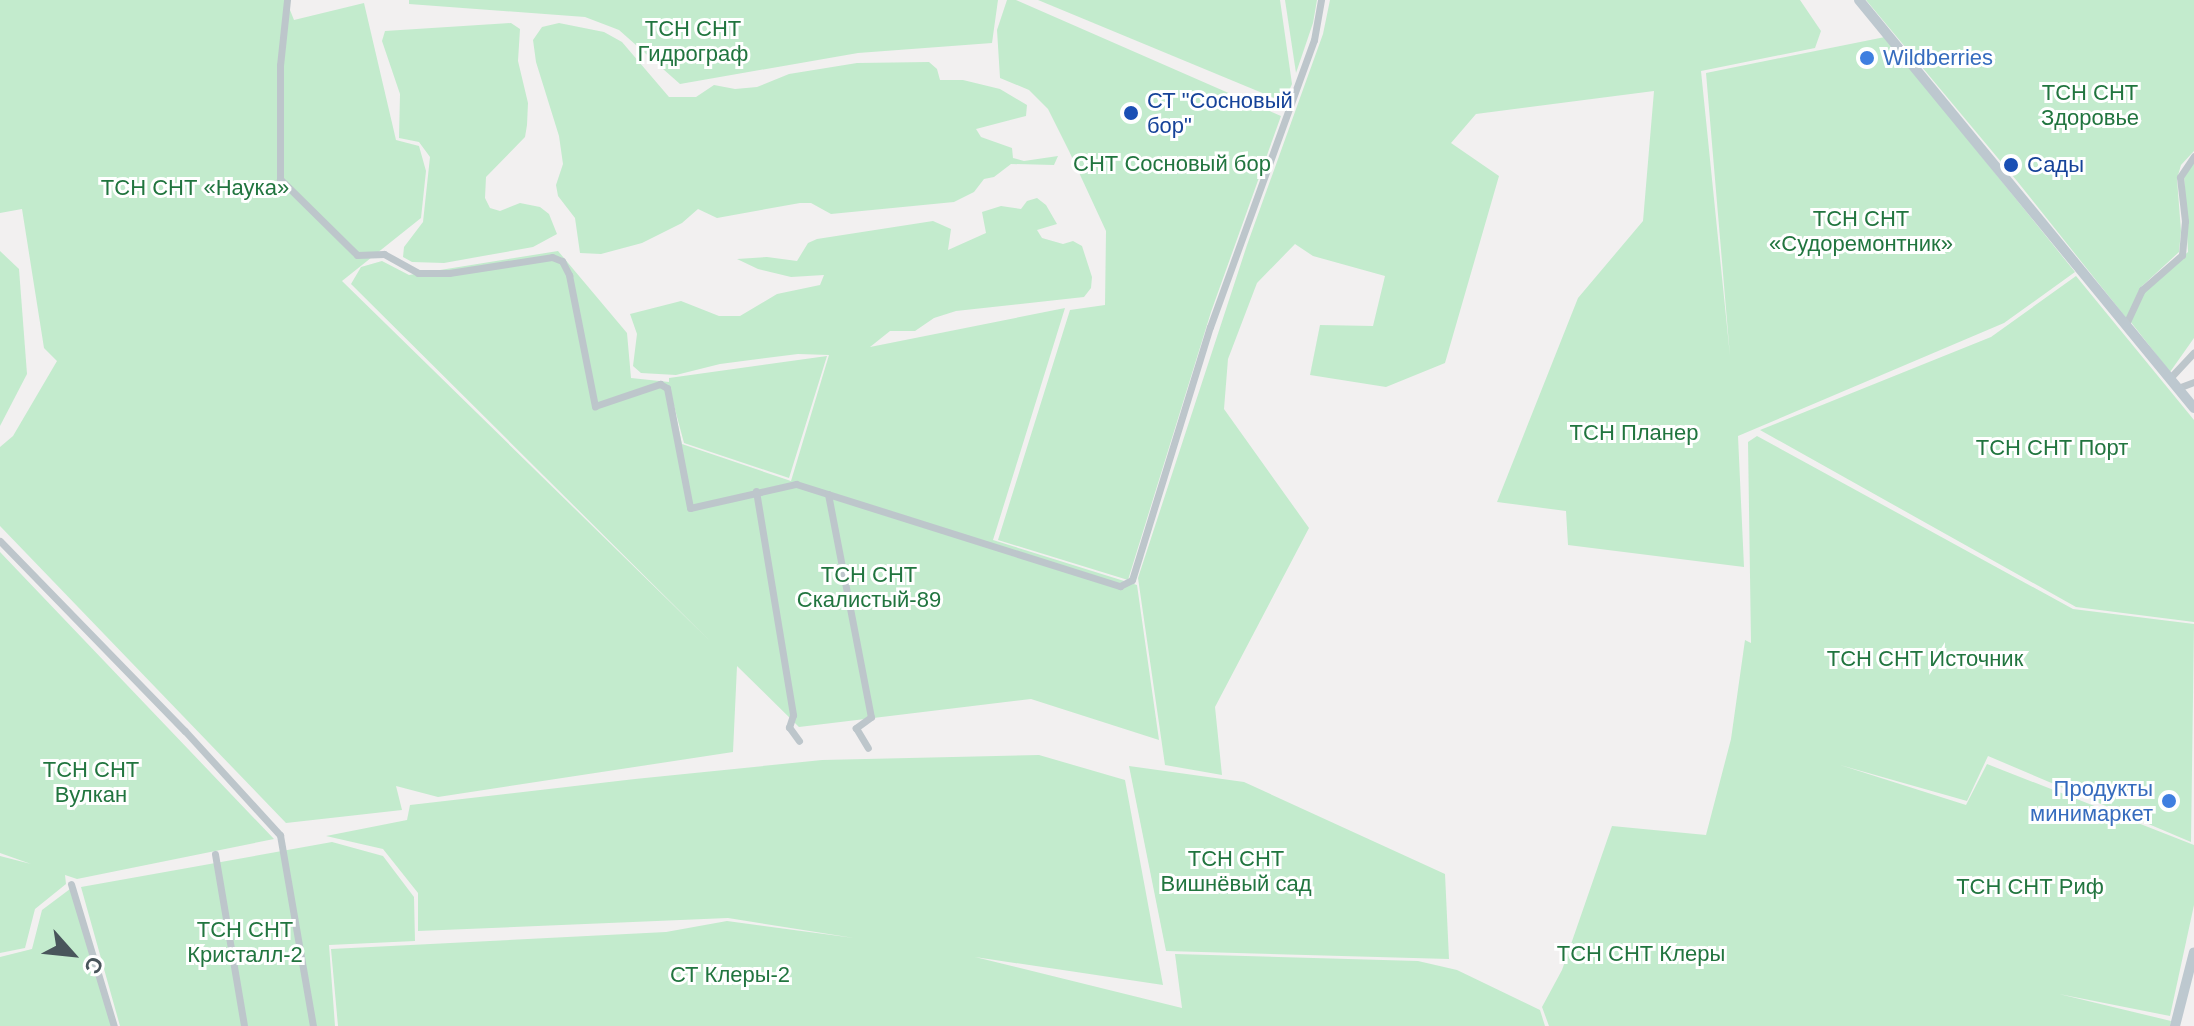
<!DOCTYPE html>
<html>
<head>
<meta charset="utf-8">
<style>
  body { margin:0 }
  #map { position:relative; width:2194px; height:1026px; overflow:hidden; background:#f2f0f0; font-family:Arial,sans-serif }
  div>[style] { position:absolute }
  .green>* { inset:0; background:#c3ebcd }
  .minor>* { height:7px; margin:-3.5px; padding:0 3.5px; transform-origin:3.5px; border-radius:3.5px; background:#bdc6cb }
  .secondary>* { height:10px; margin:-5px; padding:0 5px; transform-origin:5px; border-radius:5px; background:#bdc8cf }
  .dots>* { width:22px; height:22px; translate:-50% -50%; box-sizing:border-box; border:4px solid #fff; border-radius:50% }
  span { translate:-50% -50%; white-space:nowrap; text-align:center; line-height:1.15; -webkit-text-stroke:6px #fff; paint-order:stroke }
  .park-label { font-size:22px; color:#21753f }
  .shop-label { font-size:22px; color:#366cbe }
  .left { translate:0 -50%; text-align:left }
  .right { translate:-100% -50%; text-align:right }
  .transit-label { font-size:22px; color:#164399 }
  .north { position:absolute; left:32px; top:914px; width:80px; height:80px; -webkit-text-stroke:6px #fff; paint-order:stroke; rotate:117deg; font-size:22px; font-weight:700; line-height:32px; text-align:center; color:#49555b }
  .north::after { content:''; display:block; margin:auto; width:28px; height:36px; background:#49555b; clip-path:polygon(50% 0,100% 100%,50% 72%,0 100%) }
</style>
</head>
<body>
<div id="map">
  <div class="green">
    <div style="clip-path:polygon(0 0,286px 0,294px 20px,364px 3px,396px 140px,419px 146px,426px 171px,421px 218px,342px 281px,711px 642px,351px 284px,361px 267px,382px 261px,409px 275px,558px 251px,627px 333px,631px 378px,669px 382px,669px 378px,827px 356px,789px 478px,684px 443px,673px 402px,682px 444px,791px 481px,829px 355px,798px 354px,720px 364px,676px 375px,641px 373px,633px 366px,637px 334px,630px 314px,681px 301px,719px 316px,740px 316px,777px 294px,820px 285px,824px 275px,791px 277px,758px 269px,737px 259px,767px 257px,797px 261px,808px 243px,817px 239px,933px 221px,951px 229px,948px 250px,986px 233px,982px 212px,1001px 206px,1021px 209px,1027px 201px,1037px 198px,1046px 205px,1057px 224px,1037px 230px,1042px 238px,1063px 244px,1073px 241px,1082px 246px,1092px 277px,1091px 288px,1084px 297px,956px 311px,934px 318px,915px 331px,890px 331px,870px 347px,1065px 308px,993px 540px,1137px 585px,1159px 740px,1031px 699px,799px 727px,737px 666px,733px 752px,438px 797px,396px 786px,402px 810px,286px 823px,0 526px,0 447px,13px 436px,57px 361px,44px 348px,22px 209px,0 213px)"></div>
    <div style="clip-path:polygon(409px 0,998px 0,992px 43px,858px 53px,680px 84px,619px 30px,585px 17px,409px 4px)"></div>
    <div style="clip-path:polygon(1007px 0,1016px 0,1281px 116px,1211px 312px,1128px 580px,998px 540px,1070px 310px,1105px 305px,1106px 231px,1069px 151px,1048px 109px,1029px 90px,1000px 78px,997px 30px)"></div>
    <div style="clip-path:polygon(1038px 0,1280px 0,1292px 84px,1284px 102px)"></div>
    <div style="clip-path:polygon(1285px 0,1317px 0,1313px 23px,1296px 73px)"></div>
    <div style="clip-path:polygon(1330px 0,1800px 0,1821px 31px,1815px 48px,1701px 71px,1730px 356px,1706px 73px,1885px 37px,2075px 272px,2004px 323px,1738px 436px,1744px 567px,1568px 545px,1566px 511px,1497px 502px,1578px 298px,1643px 221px,1654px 91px,1476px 114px,1451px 143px,1499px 176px,1445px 363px,1386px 387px,1310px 375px,1320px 325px,1373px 326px,1385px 276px,1313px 256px,1295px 244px,1257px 283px,1228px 359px,1224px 409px,1309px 528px,1215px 707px,1222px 775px,1165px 765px,1138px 578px,1247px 245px,1323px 34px)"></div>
    <div style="clip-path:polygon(1866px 0,2194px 0,2194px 151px,2181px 165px,2177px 179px,2181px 231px,2179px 252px,2140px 288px,2127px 319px,2017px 181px)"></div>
    <div style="clip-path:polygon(511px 23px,520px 29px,518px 61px,528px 103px,527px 125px,525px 137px,486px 177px,485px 198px,490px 208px,500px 211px,520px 203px,540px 207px,549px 214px,557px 234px,533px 247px,444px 263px,412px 262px,403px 257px,404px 247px,423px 222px,430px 157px,419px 142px,399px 138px,400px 94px,382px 41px,385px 31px)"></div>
    <div style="clip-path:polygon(559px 23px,604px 32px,622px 42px,669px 97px,696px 97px,714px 85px,735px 89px,757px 87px,789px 74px,857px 63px,929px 62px,937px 69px,940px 80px,963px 80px,1000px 89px,1027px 105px,1026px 116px,976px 129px,981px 137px,1012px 148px,1013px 158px,1024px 161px,1058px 156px,1054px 165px,1011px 164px,994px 177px,984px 179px,974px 192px,954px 202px,831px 214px,811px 203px,800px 203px,717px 218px,698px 209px,682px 223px,642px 243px,601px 254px,580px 253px,575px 218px,558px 196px,556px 185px,563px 164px,559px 136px,536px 62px,533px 40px,542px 27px)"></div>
    <div style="clip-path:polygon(2194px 157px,2194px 338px,2170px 372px,2130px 321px,2141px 293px,2188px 252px,2184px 176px)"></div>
    <div style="clip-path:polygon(0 251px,19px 269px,27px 374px,0 426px)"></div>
    <div style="clip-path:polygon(2076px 276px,2194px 420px,2194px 622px,2076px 607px,1760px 430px,1991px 337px)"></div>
    <div style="clip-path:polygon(1757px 436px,2073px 609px,2194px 624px,2191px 842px,1988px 756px,1967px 801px,1840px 765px,1966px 805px,1987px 764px,2194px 845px,2194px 905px,2170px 1016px,2059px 994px,2171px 1021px,2170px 1026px,1549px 1026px,1542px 1007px,1562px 970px,1612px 826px,1706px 835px,1731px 739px,1745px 640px,1751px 643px,1748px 442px)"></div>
    <div style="clip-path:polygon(0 552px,274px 839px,77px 879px,65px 875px,66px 884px,35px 909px,25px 948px,0 953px,0 856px,31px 864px,0 853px)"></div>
    <div style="clip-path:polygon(1039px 755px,1125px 780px,1163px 985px,975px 957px,1182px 1008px,1175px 954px,1418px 961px,1457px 970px,1540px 1010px,1545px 1026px,338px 1026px,331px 949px,666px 932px,727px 921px,854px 938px,728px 918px,418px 931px,418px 893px,383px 849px,326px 836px,407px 820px,410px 805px,635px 779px,822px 760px)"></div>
    <div style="clip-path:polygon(1129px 766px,1244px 782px,1445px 874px,1449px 959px,1166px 951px)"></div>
    <div style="clip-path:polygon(332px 842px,383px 856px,414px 897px,415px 941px,329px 945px,335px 1026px,120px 1026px,81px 887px)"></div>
    <div style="clip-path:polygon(70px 889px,113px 1026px,0 1026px,0 957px,32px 949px,42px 910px)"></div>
  </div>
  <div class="minor">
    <div style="left:287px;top:0;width:65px;rotate:96.1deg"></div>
    <div style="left:280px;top:65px;width:114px;rotate:90deg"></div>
    <div style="left:280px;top:179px;width:108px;rotate:44.6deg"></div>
    <div style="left:357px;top:255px;width:27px;rotate:-2deg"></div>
    <div style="left:384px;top:254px;width:39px;rotate:29deg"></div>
    <div style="left:418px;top:273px;width:31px"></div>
    <div style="left:449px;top:273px;width:104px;rotate:-8.8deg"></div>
    <div style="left:552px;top:257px;width:11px;rotate:22deg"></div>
    <div style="left:562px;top:261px;width:16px;rotate:63deg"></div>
    <div style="left:569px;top:275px;width:134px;rotate:78.8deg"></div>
    <div style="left:595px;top:406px;width:69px;rotate:-18.7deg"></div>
    <div style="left:660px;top:384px;width:8px;rotate:30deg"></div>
    <div style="left:667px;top:388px;width:122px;rotate:79.1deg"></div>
    <div style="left:690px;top:508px;width:109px;rotate:-12.8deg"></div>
    <div style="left:796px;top:484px;width:340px;rotate:17.5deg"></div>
    <div style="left:1120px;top:586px;width:13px;rotate:-27deg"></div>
    <div style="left:1132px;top:580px;width:265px;rotate:-72.9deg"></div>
    <div style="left:1210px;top:327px;width:305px;rotate:-70.1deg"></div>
    <div style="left:1314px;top:40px;width:41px;rotate:-80.1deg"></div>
    <div style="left:2126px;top:324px;width:38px;rotate:-65deg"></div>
    <div style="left:2142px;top:290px;width:53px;rotate:-41.2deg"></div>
    <div style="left:2182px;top:255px;width:34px;rotate:-85deg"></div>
    <div style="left:2185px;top:221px;width:44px;rotate:-96.5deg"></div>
    <div style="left:2180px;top:177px;width:25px;rotate:-56deg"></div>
    <div style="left:2170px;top:378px;width:35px;rotate:-47deg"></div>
    <div style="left:2178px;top:388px;width:17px;rotate:-21deg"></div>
    <div style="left:756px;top:491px;width:227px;rotate:80.6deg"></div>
    <div style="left:793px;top:715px;width:13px;rotate:108deg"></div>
    <div style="left:789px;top:727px;width:17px;rotate:54deg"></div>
    <div style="left:828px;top:494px;width:227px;rotate:79.1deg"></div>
    <div style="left:871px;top:717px;width:19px;rotate:144deg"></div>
    <div style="left:856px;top:728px;width:23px;rotate:59deg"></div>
    <div style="left:0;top:541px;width:265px;rotate:45.8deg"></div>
    <div style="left:185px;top:731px;width:141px;rotate:47.6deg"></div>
    <div style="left:280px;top:835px;width:194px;rotate:80.2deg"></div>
    <div style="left:215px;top:854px;width:174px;rotate:80.4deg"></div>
    <div style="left:71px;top:884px;width:148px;rotate:73.2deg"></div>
  </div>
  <div class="secondary">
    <div style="left:1859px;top:0;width:528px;rotate:50.61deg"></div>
    <div style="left:2175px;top:1026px;width:76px;rotate:-75.6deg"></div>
  </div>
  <div class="dots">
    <div style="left:1867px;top:58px;background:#3f7fe0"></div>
    <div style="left:1131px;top:113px;background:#1a4fb4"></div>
    <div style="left:2011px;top:165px;background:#1a4fb4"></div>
    <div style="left:2169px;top:801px;background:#3f7fe0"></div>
  </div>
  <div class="park-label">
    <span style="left:693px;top:41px">ТСН СНТ<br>Гидрограф</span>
    <span style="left:2090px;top:105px">ТСН СНТ<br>Здоровье</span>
    <span style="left:1172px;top:164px">СНТ Сосновый бор</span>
    <span style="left:195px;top:188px">ТСН СНТ «Наука»</span>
    <span style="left:1861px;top:231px">ТСН СНТ<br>«Судоремонтник»</span>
    <span style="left:1634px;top:433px">ТСН Планер</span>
    <span style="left:2052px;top:448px">ТСН СНТ Порт</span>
    <span style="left:869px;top:587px">ТСН СНТ<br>Скалистый-89</span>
    <span style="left:1925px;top:659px">ТСН СНТ Источник</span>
    <span style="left:91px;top:782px">ТСН СНТ<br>Вулкан</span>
    <span style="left:1236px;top:871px">ТСН СНТ<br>Вишнёвый сад</span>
    <span style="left:2030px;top:887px">ТСН СНТ Риф</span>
    <span style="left:245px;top:942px">ТСН СНТ<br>Кристалл-2</span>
    <span style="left:1641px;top:954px">ТСН СНТ Клеры</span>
    <span style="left:730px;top:975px">СТ Клеры-2</span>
  </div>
  <div class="shop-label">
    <span class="left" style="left:1883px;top:58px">Wildberries</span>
    <span class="right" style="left:2153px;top:801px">Продукты<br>минимаркет</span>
  </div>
  <div class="transit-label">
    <span class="left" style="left:1147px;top:113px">СТ "Сосновый<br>бор"</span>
    <span class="left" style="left:2027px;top:165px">Сады</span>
  </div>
  <div class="north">С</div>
</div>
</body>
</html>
